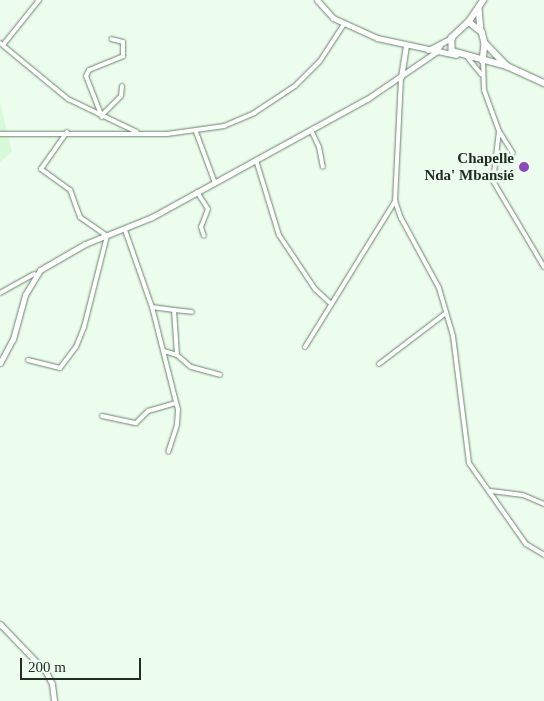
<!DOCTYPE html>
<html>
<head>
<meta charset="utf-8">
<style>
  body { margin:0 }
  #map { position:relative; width:544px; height:701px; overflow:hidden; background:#ecfded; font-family:Georgia,serif }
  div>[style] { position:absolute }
  .built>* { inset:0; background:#d7fad9 }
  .roads { filter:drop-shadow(0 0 1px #6a846c) drop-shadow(0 0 1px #6a846c) }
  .minor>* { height:4px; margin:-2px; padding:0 2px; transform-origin:2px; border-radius:2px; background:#fff }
  .tertiary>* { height:5px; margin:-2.5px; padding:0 2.5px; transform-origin:2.5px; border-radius:2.5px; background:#fff }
  .secondary>* { height:5.5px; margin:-2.75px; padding:0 2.75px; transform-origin:2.75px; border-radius:2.75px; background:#fff }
  .dots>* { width:14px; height:14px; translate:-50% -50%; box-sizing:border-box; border:2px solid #ecfded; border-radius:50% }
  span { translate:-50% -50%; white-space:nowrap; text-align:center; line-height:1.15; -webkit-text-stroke:5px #ecfded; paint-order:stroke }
  .poi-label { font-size:15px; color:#222d23; font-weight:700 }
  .right { translate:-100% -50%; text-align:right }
  .scale { position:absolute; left:20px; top:658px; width:121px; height:22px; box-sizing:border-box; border:2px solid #222d23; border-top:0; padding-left:6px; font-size:15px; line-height:18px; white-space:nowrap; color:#222d23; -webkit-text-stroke:4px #ecfded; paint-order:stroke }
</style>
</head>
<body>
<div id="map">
  <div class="built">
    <div style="clip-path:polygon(0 102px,12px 152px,0 162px)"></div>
  </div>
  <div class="roads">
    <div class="minor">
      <div style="left:0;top:43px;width:88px;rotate:39.5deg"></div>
      <div style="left:68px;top:99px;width:76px;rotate:25.6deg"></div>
      <div style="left:3px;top:45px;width:58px;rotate:-51.3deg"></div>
      <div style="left:468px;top:58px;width:21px;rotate:51deg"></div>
      <div style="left:483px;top:61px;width:29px;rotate:88deg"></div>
      <div style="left:484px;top:90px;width:44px;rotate:69.9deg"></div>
      <div style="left:499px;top:131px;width:50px;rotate:96.8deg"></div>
      <div style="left:493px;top:181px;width:100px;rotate:59.3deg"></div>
      <div style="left:103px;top:114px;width:25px;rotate:-45deg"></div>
      <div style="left:121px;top:96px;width:10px;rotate:-84deg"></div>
      <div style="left:102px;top:117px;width:44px;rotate:-111.3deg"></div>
      <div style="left:86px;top:76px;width:7px;rotate:-63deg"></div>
      <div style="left:89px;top:70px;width:37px;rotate:-22deg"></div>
      <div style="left:123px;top:56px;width:14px;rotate:-90deg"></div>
      <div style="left:123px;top:42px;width:12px;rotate:-166deg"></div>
      <div style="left:311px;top:130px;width:19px;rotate:65deg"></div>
      <div style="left:319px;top:147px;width:20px;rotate:79deg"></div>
      <div style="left:499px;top:131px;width:26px;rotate:58deg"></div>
      <div style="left:196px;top:132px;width:54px;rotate:69.6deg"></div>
      <div style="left:0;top:134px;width:167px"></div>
      <div style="left:167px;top:134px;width:58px;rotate:-8deg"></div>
      <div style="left:224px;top:126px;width:33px;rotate:-23deg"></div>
      <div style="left:254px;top:113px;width:49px;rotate:-33.4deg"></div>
      <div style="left:295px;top:86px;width:35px;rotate:-45deg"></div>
      <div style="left:320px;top:61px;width:44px;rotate:-57deg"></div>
      <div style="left:256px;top:160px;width:78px;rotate:73deg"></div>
      <div style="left:279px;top:235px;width:65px;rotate:56.3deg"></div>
      <div style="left:315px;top:289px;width:21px;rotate:43deg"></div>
      <div style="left:197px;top:192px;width:20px;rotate:57deg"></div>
      <div style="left:208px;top:209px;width:19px;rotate:111deg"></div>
      <div style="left:201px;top:227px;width:9px;rotate:72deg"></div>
      <div style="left:395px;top:201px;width:18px;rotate:71deg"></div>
      <div style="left:401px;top:218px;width:80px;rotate:61.5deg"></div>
      <div style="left:439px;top:288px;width:50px;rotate:73.7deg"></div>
      <div style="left:453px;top:336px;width:128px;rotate:82.8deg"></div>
      <div style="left:469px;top:463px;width:99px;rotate:54.9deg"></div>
      <div style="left:526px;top:544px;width:21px;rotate:31deg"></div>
      <div style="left:125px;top:230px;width:82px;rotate:70.7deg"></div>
      <div style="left:152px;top:307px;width:106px;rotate:75.8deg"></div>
      <div style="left:178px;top:410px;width:15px;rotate:94deg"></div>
      <div style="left:177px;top:425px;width:28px;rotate:108deg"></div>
      <div style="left:0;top:293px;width:39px;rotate:-29deg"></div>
      <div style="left:152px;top:307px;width:22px;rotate:8deg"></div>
      <div style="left:174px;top:310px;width:45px;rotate:86.2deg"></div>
      <div style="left:174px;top:310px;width:18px;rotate:6deg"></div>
      <div style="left:305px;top:347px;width:172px;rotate:-58.3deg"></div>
      <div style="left:395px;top:201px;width:124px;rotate:-87.2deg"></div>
      <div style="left:164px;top:351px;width:14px;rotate:17deg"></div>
      <div style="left:177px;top:355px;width:18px;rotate:41deg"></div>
      <div style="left:191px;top:367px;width:30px;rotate:15deg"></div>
      <div style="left:28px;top:360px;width:33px;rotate:14deg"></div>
      <div style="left:60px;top:368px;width:26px;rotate:-53deg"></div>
      <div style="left:76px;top:347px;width:22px;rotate:-68deg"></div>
      <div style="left:84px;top:327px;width:94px;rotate:-75.8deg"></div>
      <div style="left:107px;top:236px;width:33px;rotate:-145deg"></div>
      <div style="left:80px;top:217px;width:29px;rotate:-110deg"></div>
      <div style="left:70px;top:190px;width:36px;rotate:-144deg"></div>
      <div style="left:41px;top:169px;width:45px;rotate:-54.9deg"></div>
      <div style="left:379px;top:364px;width:84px;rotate:-37.3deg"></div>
      <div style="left:102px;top:416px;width:35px;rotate:12deg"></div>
      <div style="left:136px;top:423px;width:17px;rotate:-45deg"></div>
      <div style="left:148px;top:411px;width:29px;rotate:-16deg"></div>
      <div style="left:491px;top:491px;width:32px;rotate:7deg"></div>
      <div style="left:523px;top:495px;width:23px;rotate:23deg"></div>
    </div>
    <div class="tertiary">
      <div style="left:317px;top:0;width:24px;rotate:48deg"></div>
      <div style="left:333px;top:18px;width:48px;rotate:24.4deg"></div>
      <div style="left:377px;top:38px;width:81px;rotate:12.1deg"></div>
      <div style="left:428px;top:50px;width:27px;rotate:-27deg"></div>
      <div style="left:401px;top:77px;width:30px;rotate:-81deg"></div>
      <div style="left:0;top:363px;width:27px;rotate:-62deg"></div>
      <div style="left:13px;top:339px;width:46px;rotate:-74.7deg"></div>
      <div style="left:25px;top:295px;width:29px;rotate:-59deg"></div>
      <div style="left:40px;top:270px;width:52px;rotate:-30deg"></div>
      <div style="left:85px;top:244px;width:72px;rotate:-21.9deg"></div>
      <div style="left:152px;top:217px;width:245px;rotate:-28.8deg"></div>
      <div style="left:367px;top:99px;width:83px;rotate:-34.3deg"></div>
      <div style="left:436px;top:52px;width:8px;rotate:-60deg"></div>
      <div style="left:0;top:624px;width:66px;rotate:46.2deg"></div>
      <div style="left:46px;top:672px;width:13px;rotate:63deg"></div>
      <div style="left:52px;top:684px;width:17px;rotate:83deg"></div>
    </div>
    <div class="secondary">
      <div style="left:484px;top:0;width:27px;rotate:124deg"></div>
      <div style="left:469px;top:22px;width:23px;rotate:137deg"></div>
      <div style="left:452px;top:38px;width:13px;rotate:90deg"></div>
      <div style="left:452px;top:51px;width:57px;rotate:15.3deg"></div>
      <div style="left:507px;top:66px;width:41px;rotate:24.7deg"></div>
      <div style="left:479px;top:8px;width:22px;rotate:85deg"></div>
      <div style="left:469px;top:22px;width:16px;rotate:38deg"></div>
      <div style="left:482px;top:32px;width:11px;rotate:75deg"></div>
      <div style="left:485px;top:43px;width:18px;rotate:96deg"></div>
      <div style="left:485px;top:43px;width:32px;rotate:46deg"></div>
    </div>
  </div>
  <div class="dots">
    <div style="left:524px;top:167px;background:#8e47bb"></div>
  </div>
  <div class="poi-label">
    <span class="right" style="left:514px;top:167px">Chapelle<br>Nda' Mbansié</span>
  </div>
  <div class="scale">200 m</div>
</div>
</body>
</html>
